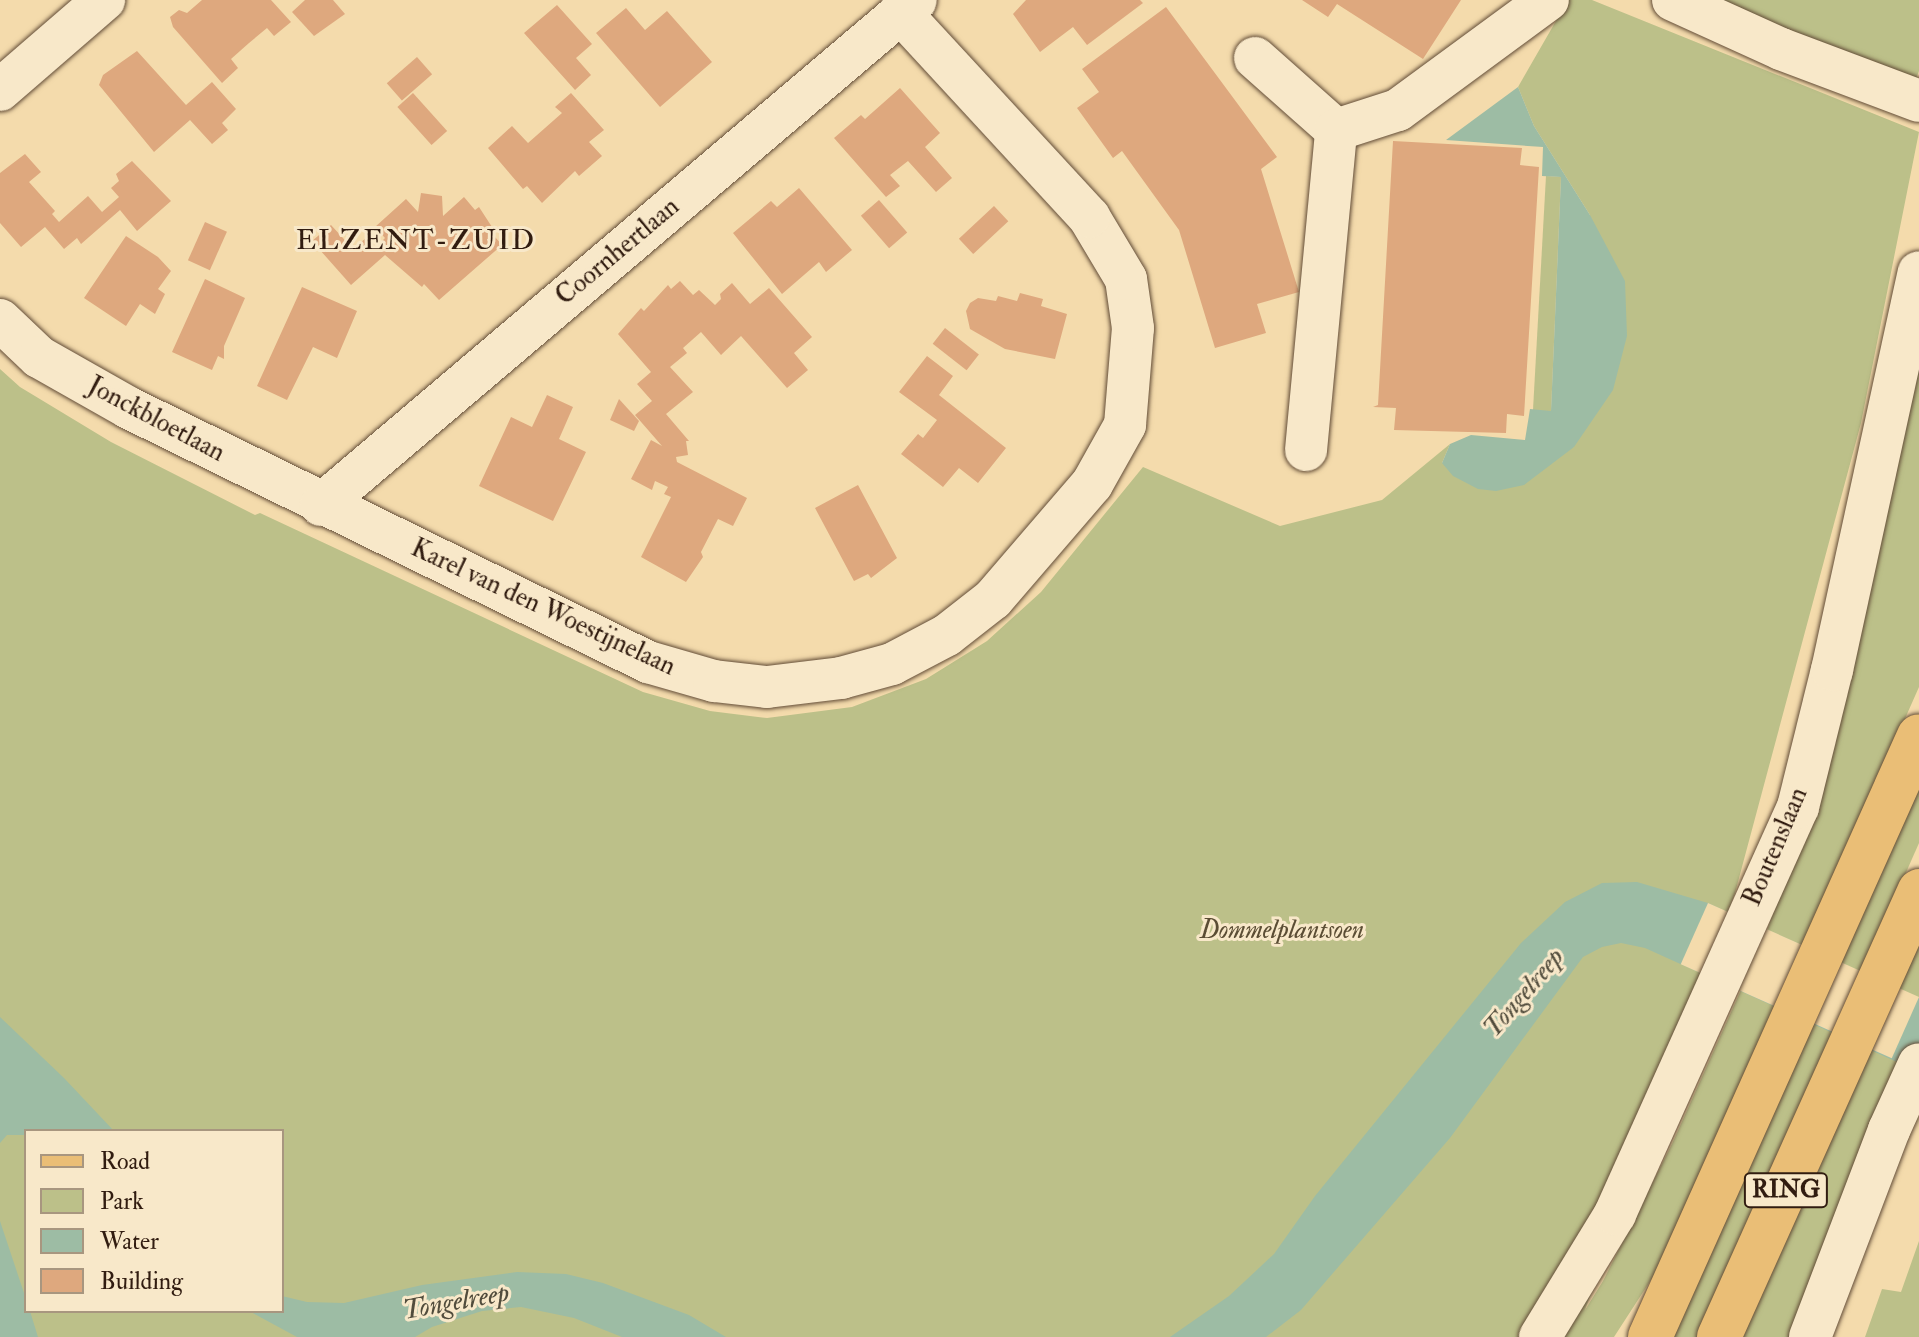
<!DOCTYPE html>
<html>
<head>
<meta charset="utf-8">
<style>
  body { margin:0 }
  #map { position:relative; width:1919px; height:1337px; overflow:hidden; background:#f4dbac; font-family:"IM FELL Double Pica",serif }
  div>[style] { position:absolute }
  .green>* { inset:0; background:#bcc089 }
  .water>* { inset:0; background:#9dbca4 }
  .pier>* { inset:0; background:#f4dbac; transform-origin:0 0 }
  .building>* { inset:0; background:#dea87e; transform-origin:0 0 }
  .roads { filter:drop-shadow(0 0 2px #624c37) drop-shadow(0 0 2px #624c37) }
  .minor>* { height:42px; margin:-21px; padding:0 21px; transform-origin:21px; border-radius:21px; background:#f8e8c9 }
  .major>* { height:44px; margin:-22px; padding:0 22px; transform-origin:22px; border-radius:22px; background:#eabe76 }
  span { translate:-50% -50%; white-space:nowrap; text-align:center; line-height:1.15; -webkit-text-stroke:6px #f8e8c9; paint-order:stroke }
  .shield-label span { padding:2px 6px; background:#f8e8c9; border:2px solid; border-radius:6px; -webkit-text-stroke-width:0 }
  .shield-label { font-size:24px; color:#311c10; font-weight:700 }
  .street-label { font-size:26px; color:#311c10 }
  .park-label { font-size:26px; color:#5b4d34; font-style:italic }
  .neighbourhood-label { font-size:28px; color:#311c10; letter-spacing:2px }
  .water-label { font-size:28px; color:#514c3c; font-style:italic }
  .legend { position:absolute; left:24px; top:1129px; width:260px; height:184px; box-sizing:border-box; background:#f8e8c9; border:2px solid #a8967f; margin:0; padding:10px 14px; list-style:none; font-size:24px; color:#311c10 }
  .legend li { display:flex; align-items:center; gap:16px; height:40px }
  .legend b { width:40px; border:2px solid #a8967f }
</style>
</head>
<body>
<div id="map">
  <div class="green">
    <div style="clip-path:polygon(evenodd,1568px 0,1592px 0,1919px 132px,1861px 423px,1735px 893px,1585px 1310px,1603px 1281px,1672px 1144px,1762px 943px,1799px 845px,1919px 338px,1919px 687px,1669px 1252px,1614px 1337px,0 1337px,0 369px,20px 387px,111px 442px,255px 515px,260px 513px,643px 692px,710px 711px,767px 718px,852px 707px,926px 679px,987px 641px,1041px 592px,1143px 467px,1280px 526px,1382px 500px,1450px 444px,1442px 463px,1574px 447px,1590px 215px,1534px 126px,1518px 87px,1568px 0,26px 1131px,282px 1131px,282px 1311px,26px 1311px,26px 1131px)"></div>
    <div style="clip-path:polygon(1707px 0,1919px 0,1919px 71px,1914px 84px)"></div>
    <div style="clip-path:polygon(1546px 176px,1561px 177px,1551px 412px,1533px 410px)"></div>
    <div style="clip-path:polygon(1919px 776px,1919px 843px,1737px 1256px,1700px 1337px,1669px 1337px)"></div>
    <div style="clip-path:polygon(1919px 935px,1919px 1024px,1795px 1337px,1740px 1337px)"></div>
    <div style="clip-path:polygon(1919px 1241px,1919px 1337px,1865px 1337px,1882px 1289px,1901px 1292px)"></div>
  </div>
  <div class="water">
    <div style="clip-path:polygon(1518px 87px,1534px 126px,1590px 215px,1625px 281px,1627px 336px,1613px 390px,1574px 447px,1524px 485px,1496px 491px,1478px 489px,1453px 476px,1442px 463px,1450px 444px,1471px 435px,1525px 440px,1530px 409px,1551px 411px,1561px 177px,1542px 176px,1543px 147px,1446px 140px)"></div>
    <div style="clip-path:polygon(1637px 882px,1708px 903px,1919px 998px,1919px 1072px,1645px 948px,1621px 943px,1602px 947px,1583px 957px,1450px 1138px,1301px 1310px,1266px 1337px,1170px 1337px,1229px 1296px,1274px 1254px,1315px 1196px,1521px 943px,1565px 902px,1602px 883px)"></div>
    <div style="clip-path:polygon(0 1017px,64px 1078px,114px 1131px,26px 1131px,26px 1135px,7px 1135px,0 1143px)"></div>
    <div style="clip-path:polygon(0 1221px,26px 1299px,26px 1311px,30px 1311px,38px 1337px,0 1337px)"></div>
    <div style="clip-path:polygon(517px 1272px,566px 1274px,603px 1283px,689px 1315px,726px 1337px,622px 1337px,574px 1318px,521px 1307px,482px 1311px,432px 1327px,415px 1337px,297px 1337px,249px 1311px,282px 1311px,282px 1296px,307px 1302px,344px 1303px,422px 1285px)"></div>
  </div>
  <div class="pier">
    <div style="left:1708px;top:903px;width:231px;height:67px;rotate:24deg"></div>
  </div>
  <div class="building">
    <div style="clip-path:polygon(202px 0,271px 0,291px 22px,274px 36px,267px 28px,249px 43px,231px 59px,238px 68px,222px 83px,173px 27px,170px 17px,179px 10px,187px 13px)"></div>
    <div style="clip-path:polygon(305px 0,333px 0,345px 14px,314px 36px,292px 12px)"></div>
    <div style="clip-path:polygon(1026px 0,1140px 0,1143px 3px,1087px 45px,1073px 27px,1040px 52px,1013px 14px)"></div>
    <div style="clip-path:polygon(1302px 0,1461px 0,1423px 59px,1337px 4px,1328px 17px)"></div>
    <div style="clip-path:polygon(557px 5px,592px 44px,576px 58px,591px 75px,575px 90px,524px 33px)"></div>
    <div style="clip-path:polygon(1166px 7px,1277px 157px,1261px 169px,1299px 292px,1257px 304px,1266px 333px,1215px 348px,1179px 230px,1122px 151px,1113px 158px,1077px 108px,1099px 92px,1082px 69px)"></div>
    <div style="clip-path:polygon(626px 8px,645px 30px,667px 11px,712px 62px,660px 107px,596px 33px)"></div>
    <div style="clip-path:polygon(137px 51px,186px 105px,212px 82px,236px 109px,222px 123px,228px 130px,212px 144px,190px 120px,154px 152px,99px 85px,103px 75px)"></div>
    <div style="left:417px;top:57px;width:23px;height:40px;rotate:49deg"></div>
    <div style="clip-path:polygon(900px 88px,940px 133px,925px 147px,952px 178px,936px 192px,908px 161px,890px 175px,900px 186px,886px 197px,834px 138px,861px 115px,865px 119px)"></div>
    <div style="left:413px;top:93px;width:51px;height:21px;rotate:48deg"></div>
    <div style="clip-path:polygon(571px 93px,604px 130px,589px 142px,602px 156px,579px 176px,575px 171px,542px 203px,527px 186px,523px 189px,488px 148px,512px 126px,528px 143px,562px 113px,555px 107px)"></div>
    <div style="clip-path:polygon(1393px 141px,1522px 148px,1520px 165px,1539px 167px,1524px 416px,1507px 414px,1506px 433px,1394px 430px,1396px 408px,1373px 407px,1378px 405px)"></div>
    <div style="clip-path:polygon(25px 154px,41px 172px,29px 182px,55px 211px,52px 214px,59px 222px,88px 196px,102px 212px,119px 197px,111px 188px,119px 181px,116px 174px,132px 161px,171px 201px,137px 231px,120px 210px,81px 244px,77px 238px,64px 249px,45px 227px,21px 247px,0 223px,0 173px)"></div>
    <div style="clip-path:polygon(799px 188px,852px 250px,826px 272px,819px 262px,782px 294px,733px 233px,771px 201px,777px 207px)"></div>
    <div style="clip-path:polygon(421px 193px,442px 196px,443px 216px,464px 197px,475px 210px,479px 207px,492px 227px,489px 230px,502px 245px,439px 300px,424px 284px,422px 287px,385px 255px,351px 285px,312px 241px,331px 225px,353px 249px,366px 238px,376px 247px,385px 238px,375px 227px,406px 199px,418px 212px)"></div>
    <div style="left:879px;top:200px;width:43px;height:24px;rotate:49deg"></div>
    <div style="left:994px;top:206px;width:21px;height:48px;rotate:47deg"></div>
    <div style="left:205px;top:222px;width:24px;height:42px;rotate:24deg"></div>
    <div style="clip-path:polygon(126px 236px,158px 257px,171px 271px,158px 289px,165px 294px,155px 314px,140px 304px,126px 326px,84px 298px)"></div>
    <div style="clip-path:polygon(205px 279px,245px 298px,224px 346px,224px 359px,218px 356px,212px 370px,172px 352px)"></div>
    <div style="clip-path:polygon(680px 281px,693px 295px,699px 290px,715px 305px,721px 299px,720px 294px,732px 283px,750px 304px,769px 288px,812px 337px,794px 353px,808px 370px,787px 388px,741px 336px,721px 355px,701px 332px,683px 348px,687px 353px,670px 367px,693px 392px,666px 414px,689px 441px,686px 441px,688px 455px,676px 457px,677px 462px,747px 498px,733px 526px,718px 519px,701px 552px,703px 557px,686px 582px,641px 557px,671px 497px,664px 494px,668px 487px,655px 481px,652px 490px,631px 479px,651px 440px,662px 446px,635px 415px,652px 401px,637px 384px,651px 372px,618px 334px,641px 308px,644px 311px,668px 285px,671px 289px)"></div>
    <div style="clip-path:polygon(302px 287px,357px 311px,337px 358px,313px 347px,287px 400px,257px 386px)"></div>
    <div style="clip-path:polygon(1020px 293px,1043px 299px,1041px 306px,1067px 314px,1055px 359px,1005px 349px,970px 329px,966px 311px,970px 303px,978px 298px,996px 301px,998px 296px,1017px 301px)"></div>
    <div style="left:945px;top:328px;width:43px;height:20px;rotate:38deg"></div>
    <div style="clip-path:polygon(927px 356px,953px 376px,939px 395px,1006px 448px,978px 483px,959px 468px,943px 487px,901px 454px,918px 434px,923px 438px,937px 420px,899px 392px)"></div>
    <div style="clip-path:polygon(547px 395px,573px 407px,559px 439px,586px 452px,553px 521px,479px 486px,511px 417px,532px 427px)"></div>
    <div style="clip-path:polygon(619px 399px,639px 421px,634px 431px,610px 420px)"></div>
    <div style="clip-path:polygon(858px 485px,897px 558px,871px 578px,868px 574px,854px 581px,815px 508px)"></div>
  </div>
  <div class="roads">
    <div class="minor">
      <div style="left:1673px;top:0;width:119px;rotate:24.4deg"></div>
      <div style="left:1781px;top:49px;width:147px;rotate:20.6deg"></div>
      <div style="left:1255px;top:58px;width:108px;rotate:41.6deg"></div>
      <div style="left:0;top:90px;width:138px;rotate:-40.9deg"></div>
      <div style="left:0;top:320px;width:54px;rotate:43.5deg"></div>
      <div style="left:39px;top:357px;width:103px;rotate:29.5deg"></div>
      <div style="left:129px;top:408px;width:578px;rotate:26.08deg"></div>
      <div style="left:648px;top:662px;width:69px;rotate:16.1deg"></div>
      <div style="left:714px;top:681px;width:53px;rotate:6.5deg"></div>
      <div style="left:767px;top:687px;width:75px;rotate:-6.9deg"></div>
      <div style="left:841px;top:678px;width:53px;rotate:-15.4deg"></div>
      <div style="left:892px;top:664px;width:62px;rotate:-27.8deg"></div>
      <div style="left:947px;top:635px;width:58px;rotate:-38deg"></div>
      <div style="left:993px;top:599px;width:152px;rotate:-49.3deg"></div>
      <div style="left:1092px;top:484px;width:68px;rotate:-60.8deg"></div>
      <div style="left:1125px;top:425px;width:97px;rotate:-85.3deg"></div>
      <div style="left:1133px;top:328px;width:49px;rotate:-98.1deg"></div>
      <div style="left:1126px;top:279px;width:72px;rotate:-120.8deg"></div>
      <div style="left:1089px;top:217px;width:279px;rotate:-132.7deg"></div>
      <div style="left:1306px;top:450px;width:321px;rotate:-84.6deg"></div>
      <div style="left:1336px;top:130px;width:65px;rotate:-17.9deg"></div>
      <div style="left:1398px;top:110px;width:186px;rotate:-36.3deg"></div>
      <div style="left:321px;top:505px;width:780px;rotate:-40.32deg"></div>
      <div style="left:1540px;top:1337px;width:144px;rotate:-58.6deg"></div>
      <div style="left:1615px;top:1214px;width:446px;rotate:-65.8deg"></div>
      <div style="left:1798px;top:807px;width:141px;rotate:-76.1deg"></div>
      <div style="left:1832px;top:670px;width:407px;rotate:-77.7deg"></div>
      <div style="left:1810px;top:1337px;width:222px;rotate:-69.1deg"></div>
      <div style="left:1889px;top:1130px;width:72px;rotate:-65.6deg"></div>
    </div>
    <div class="major">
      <div style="left:1650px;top:1337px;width:658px;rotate:-65.89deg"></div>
      <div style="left:1719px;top:1337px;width:489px;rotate:-65.8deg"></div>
    </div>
  </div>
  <div class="shield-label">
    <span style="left:1786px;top:1190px">RING</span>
  </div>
  <div class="street-label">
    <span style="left:618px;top:252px;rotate:-40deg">Coornhertlaan</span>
    <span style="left:156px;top:420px;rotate:28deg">Jonckbloetlaan</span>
    <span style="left:543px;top:608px;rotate:25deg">Karel van den Woestijnelaan</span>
    <span style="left:1776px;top:847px;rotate:-67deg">Boutenslaan</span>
  </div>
  <div class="park-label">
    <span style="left:1282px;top:931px">Dommelplantsoen</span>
  </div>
  <div class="neighbourhood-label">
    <span style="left:416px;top:241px">ELZENT-ZUID</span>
  </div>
  <div class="water-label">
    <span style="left:1524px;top:993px;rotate:-49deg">Tongelreep</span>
    <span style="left:456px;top:1302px;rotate:-10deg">Tongelreep</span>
  </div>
  <ul class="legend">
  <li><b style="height:10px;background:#eabe76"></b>Road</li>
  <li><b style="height:22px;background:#bcc089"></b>Park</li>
  <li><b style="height:22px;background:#9dbca4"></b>Water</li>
  <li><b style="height:22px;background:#dea87e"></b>Building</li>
  </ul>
</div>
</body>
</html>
